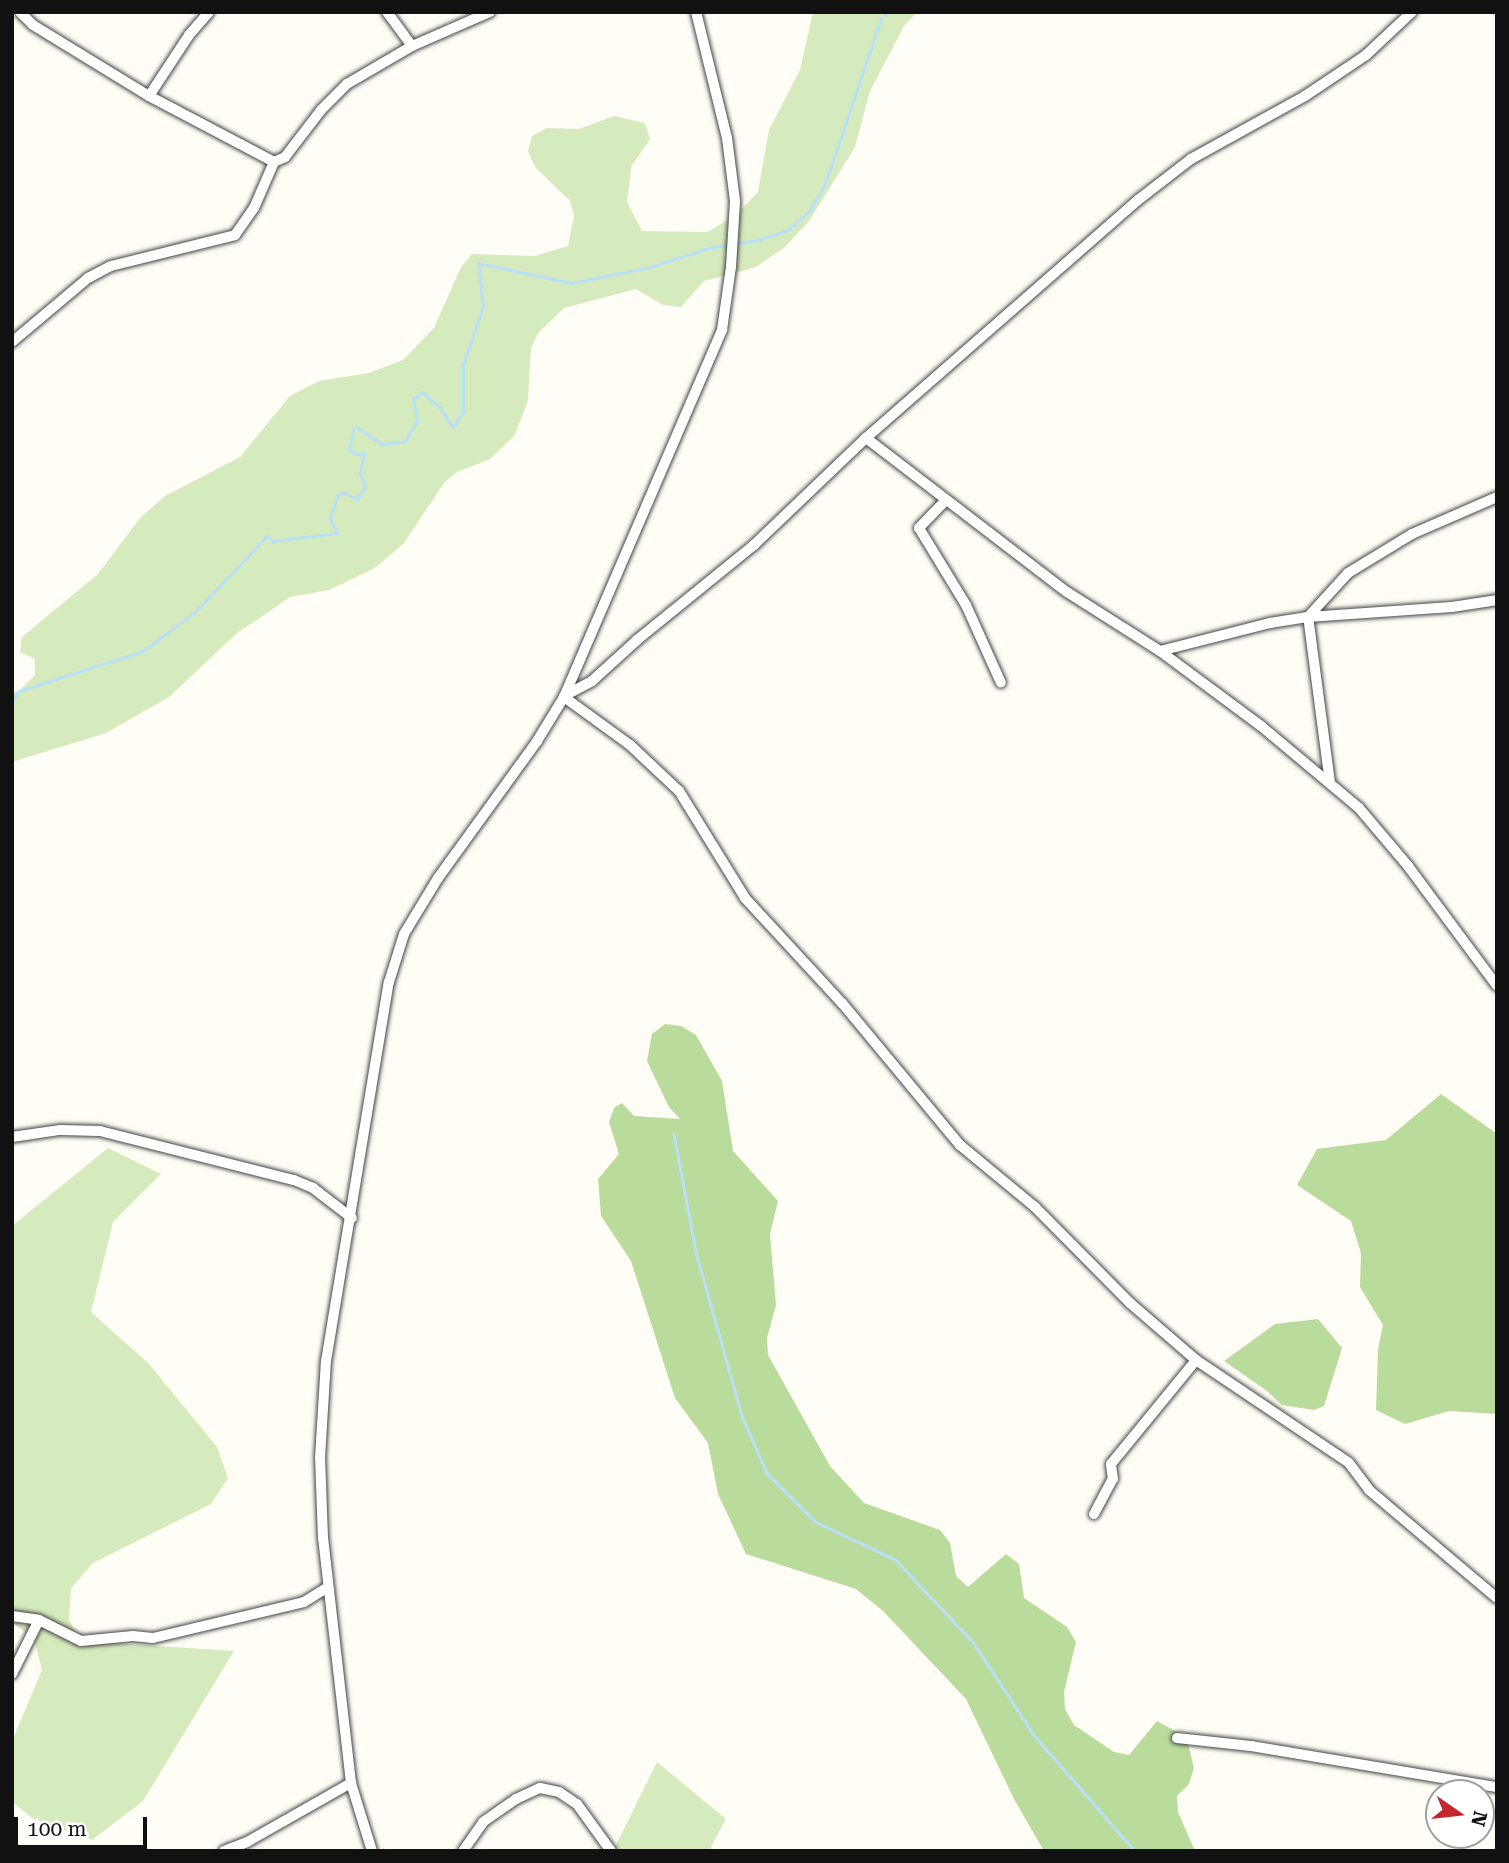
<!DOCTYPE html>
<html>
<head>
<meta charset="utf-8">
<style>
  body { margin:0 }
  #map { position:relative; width:1509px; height:1863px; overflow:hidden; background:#fffdf5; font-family:"Roboto Serif",serif }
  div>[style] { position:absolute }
  .green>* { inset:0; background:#d5ebbd }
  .forest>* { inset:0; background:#b9dc9c }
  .stream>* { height:2.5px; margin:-1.25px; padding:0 1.25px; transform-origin:1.25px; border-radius:1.25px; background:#b9e0f7 }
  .roads { filter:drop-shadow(0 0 2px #444) drop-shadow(0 0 2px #444) }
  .minor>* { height:10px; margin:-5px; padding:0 5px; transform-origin:5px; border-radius:5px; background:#fff }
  span { translate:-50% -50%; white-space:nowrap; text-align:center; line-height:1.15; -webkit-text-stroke:7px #fff; paint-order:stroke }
  .frame { position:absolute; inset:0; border:14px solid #111; pointer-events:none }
  .north { position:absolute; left:1425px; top:1779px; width:70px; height:70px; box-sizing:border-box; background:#fff; border:2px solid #a0a0a0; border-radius:50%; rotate:104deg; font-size:19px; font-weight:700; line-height:28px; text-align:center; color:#111 }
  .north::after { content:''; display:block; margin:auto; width:24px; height:32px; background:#c4262e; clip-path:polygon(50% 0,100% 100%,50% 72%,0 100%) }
  .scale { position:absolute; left:14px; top:1817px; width:133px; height:32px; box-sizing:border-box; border:4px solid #111; border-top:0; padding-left:9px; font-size:21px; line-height:24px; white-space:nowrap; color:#111; -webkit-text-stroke:5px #fff; paint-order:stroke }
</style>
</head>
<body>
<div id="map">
  <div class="green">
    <div style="clip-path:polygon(813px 12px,917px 12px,904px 26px,870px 91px,855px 147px,809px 221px,785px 247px,756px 267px,704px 281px,681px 307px,663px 305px,636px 289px,564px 308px,538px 333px,531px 348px,528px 400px,515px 435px,490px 459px,457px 472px,444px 483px,404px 543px,375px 568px,329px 590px,290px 597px,236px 634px,169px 697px,106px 733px,12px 762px,12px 693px,19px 691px,35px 675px,35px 659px,20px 652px,22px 637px,98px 574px,140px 518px,165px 496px,240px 457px,290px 396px,319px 381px,369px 373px,403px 360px,434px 328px,461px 267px,472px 254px,535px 256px,568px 246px,574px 216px,570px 201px,535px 167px,528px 151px,532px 136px,547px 128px,579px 129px,614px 116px,645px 123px,650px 139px,631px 167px,627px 202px,642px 231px,707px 232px,735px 216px,758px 192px,769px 130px,800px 70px)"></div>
    <div style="clip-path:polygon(108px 1148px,161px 1174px,113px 1222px,91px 1312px,149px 1364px,217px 1447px,228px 1478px,211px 1504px,93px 1563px,71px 1588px,69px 1620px,81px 1641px,234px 1651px,143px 1801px,92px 1840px,32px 1818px,12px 1802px,12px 1741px,42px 1670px,34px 1639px,12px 1622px,12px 1226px)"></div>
    <div style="clip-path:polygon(657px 1762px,726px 1819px,709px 1851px,613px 1851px)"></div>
  </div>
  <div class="forest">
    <div style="clip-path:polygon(665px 1024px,681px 1026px,696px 1035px,722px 1081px,733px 1151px,778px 1201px,770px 1234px,776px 1305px,767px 1338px,768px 1355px,830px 1466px,864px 1503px,940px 1530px,950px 1543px,956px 1576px,968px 1587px,1006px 1554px,1019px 1564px,1024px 1598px,1067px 1627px,1076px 1642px,1064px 1692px,1065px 1709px,1074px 1725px,1114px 1752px,1129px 1755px,1157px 1721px,1186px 1737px,1194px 1768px,1189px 1784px,1177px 1796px,1178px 1812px,1195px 1851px,1044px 1851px,1014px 1799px,966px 1699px,883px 1611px,856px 1589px,746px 1554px,718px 1494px,708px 1443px,675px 1398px,631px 1261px,601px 1216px,598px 1179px,619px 1154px,609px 1122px,614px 1108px,622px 1103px,634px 1116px,680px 1119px,669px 1107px,647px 1061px,652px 1034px)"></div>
    <div style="clip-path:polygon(1441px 1094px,1497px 1134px,1497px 1414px,1449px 1411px,1405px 1424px,1376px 1410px,1378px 1349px,1383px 1325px,1360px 1287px,1361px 1253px,1351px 1221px,1297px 1185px,1317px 1149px,1386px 1140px)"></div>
    <div style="clip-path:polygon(1318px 1319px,1342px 1348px,1324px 1406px,1314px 1410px,1282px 1405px,1267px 1391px,1224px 1361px,1275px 1324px)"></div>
  </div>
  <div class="stream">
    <div style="left:884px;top:15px;width:4px;rotate:-45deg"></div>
    <div style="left:356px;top:426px;width:32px;rotate:35deg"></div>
    <div style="left:382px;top:444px;width:23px;rotate:-7deg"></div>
    <div style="left:405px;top:441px;width:23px;rotate:-59deg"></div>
    <div style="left:417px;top:421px;width:22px;rotate:-100deg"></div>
    <div style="left:413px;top:399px;width:11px;rotate:-38deg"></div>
    <div style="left:422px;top:392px;width:23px;rotate:40deg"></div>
    <div style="left:440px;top:407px;width:24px;rotate:57deg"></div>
    <div style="left:453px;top:427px;width:18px;rotate:-56deg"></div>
    <div style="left:463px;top:412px;width:47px;rotate:-90deg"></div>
    <div style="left:463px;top:365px;width:62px;rotate:-71.3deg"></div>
    <div style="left:483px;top:306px;width:43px;rotate:-96.6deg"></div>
    <div style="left:478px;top:263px;width:95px;rotate:12.1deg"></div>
    <div style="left:571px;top:283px;width:81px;rotate:-11.4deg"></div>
    <div style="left:650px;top:267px;width:62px;rotate:-17.9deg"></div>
    <div style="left:709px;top:248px;width:50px;rotate:-9.3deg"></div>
    <div style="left:758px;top:240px;width:32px;rotate:-18deg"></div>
    <div style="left:788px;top:230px;width:30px;rotate:-42deg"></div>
    <div style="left:810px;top:210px;width:30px;rotate:-60deg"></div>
    <div style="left:825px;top:184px;width:174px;rotate:-71.3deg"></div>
    <div style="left:12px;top:703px;width:14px;rotate:-60deg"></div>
    <div style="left:19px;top:691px;width:130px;rotate:-17.9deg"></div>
    <div style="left:143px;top:651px;width:65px;rotate:-36.9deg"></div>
    <div style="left:195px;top:612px;width:105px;rotate:-46.5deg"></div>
    <div style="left:267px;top:536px;width:8px;rotate:40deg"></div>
    <div style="left:273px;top:541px;width:64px;rotate:-7.1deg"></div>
    <div style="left:337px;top:533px;width:16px;rotate:-117deg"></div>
    <div style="left:330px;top:519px;width:25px;rotate:-72deg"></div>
    <div style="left:338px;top:495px;width:6px;rotate:-31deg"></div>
    <div style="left:343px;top:492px;width:16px;rotate:27deg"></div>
    <div style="left:357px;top:499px;width:14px;rotate:-56deg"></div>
    <div style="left:365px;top:487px;width:14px;rotate:-111deg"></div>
    <div style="left:360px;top:474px;width:21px;rotate:-79deg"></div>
    <div style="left:364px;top:453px;width:7px;rotate:164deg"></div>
    <div style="left:357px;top:455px;width:9px;rotate:-148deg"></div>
    <div style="left:349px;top:450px;width:21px;rotate:-79deg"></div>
    <div style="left:674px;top:1134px;width:120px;rotate:79.4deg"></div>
    <div style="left:696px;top:1252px;width:170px;rotate:74.3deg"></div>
    <div style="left:742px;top:1416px;width:62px;rotate:66.3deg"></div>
    <div style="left:767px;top:1473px;width:69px;rotate:45deg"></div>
    <div style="left:816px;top:1522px;width:89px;rotate:25.4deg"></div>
    <div style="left:896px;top:1560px;width:112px;rotate:46.8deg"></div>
    <div style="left:973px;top:1642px;width:111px;rotate:56.7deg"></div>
    <div style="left:1034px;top:1735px;width:154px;rotate:49deg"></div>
  </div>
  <div class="roads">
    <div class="minor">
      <div style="left:20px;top:12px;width:18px;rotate:45deg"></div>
      <div style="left:33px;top:25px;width:136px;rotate:31.5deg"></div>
      <div style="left:149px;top:96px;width:141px;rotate:27.8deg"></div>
      <div style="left:274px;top:162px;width:12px;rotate:-24deg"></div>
      <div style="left:285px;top:157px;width:59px;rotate:-52.5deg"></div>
      <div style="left:321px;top:110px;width:37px;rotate:-45deg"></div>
      <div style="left:347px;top:84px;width:75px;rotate:-30.3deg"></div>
      <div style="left:412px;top:46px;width:85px;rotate:-23.6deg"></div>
      <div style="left:387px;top:12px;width:42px;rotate:53.7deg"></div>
      <div style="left:149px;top:96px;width:73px;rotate:-56.7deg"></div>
      <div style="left:189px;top:35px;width:30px;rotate:-49deg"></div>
      <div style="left:12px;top:342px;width:99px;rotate:-40.1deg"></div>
      <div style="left:88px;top:278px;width:26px;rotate:-28deg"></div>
      <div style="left:111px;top:266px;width:128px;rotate:-14deg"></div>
      <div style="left:235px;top:235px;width:33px;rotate:-55deg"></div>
      <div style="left:254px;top:208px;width:50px;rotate:-66.5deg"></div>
      <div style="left:866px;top:438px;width:253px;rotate:37.5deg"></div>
      <div style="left:1067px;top:592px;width:110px;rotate:32.4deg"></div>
      <div style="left:1160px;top:651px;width:126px;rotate:36.6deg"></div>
      <div style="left:1261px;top:726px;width:128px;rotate:39.9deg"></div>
      <div style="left:1359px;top:808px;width:76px;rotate:49.8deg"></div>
      <div style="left:1408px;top:866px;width:149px;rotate:53.4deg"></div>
      <div style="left:946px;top:500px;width:39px;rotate:134deg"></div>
      <div style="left:919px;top:528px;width:90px;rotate:58.6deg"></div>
      <div style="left:966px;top:605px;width:85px;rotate:65.8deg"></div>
      <div style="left:1160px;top:651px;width:114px;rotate:-14.3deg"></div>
      <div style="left:1270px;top:623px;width:38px;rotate:-9deg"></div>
      <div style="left:1308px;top:617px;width:144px;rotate:-4deg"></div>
      <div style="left:1452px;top:607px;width:46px;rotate:-8.8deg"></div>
      <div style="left:564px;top:696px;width:32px;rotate:-28deg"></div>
      <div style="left:592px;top:681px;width:61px;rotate:-42.3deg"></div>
      <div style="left:637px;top:640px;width:151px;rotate:-39.1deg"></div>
      <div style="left:754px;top:545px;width:155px;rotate:-43.7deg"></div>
      <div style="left:866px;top:438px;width:361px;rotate:-41.2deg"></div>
      <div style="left:1138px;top:200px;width:67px;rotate:-37.7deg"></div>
      <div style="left:1191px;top:159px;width:130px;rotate:-28.9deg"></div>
      <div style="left:1305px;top:96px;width:73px;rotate:-33.9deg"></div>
      <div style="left:1366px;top:55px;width:63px;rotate:-43.1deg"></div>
      <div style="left:564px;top:697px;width:82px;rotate:36deg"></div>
      <div style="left:630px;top:745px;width:67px;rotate:43.2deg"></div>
      <div style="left:679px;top:791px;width:126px;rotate:58.3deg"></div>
      <div style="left:745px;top:898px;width:143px;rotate:47.3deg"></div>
      <div style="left:842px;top:1003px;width:185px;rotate:50.3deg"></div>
      <div style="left:960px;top:1145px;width:97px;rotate:39.6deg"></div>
      <div style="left:1035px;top:1207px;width:135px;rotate:45.3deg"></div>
      <div style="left:1130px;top:1303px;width:87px;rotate:40.8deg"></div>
      <div style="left:1196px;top:1360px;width:184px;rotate:33.9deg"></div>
      <div style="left:1349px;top:1463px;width:34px;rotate:53deg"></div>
      <div style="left:1369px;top:1490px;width:167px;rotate:40.2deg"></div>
      <div style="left:1330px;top:783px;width:167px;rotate:-97.5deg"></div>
      <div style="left:1308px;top:617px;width:59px;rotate:-47.7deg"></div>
      <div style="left:1348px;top:573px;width:75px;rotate:-31.4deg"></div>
      <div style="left:1412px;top:534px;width:93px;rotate:-23.5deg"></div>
      <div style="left:12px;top:1137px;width:49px;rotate:-8.3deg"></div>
      <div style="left:60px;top:1130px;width:40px;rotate:1.4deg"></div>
      <div style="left:100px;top:1131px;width:200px;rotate:14.2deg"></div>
      <div style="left:294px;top:1180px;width:21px;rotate:23deg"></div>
      <div style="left:313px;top:1188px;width:49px;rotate:37.6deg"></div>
      <div style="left:1094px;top:1514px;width:40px;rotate:-62deg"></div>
      <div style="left:1113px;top:1479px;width:15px;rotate:-98deg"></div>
      <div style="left:1111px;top:1464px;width:134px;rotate:-50.7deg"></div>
      <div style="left:12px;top:1616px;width:27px;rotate:8deg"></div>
      <div style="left:39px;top:1620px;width:47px;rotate:26.6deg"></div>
      <div style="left:81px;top:1641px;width:52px;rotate:-5.5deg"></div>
      <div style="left:133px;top:1636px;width:20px;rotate:6deg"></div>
      <div style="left:153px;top:1638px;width:155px;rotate:-13.4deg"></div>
      <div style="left:304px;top:1602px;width:28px;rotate:-32deg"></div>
      <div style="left:12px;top:1674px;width:60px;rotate:-63.4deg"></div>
      <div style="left:1177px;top:1738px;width:74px;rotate:6.2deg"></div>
      <div style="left:1251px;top:1746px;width:249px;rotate:9.5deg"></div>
      <div style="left:224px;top:1851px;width:25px;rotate:-21deg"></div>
      <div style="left:247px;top:1842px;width:120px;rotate:-29.6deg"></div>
      <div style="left:372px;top:1851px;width:71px;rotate:-107.2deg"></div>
      <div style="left:351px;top:1783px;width:247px;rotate:-96.5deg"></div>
      <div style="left:323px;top:1538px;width:80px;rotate:-92.1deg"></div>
      <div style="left:320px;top:1458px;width:97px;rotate:-86.5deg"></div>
      <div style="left:326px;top:1361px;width:384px;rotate:-80.6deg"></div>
      <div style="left:389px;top:982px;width:50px;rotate:-72.6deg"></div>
      <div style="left:404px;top:934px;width:66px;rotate:-58.7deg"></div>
      <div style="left:438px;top:878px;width:169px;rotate:-54.1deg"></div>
      <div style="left:537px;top:741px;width:52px;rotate:-58.5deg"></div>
      <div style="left:564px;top:697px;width:400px;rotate:-66.7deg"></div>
      <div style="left:722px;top:330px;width:64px;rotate:-81.9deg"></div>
      <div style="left:731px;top:267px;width:66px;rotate:-86.5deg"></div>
      <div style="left:735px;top:201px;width:64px;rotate:-97.2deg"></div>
      <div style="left:727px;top:138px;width:130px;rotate:-103.8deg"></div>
      <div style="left:463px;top:1851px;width:35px;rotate:-55deg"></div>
      <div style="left:483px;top:1822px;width:40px;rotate:-34.9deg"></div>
      <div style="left:516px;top:1799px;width:26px;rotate:-25deg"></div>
      <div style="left:540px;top:1788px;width:19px;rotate:12deg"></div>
      <div style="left:559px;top:1792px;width:22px;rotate:34deg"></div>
      <div style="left:577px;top:1804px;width:58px;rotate:54.1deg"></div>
    </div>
  </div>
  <div class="frame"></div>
  <div class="north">N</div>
  <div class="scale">100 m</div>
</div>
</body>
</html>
